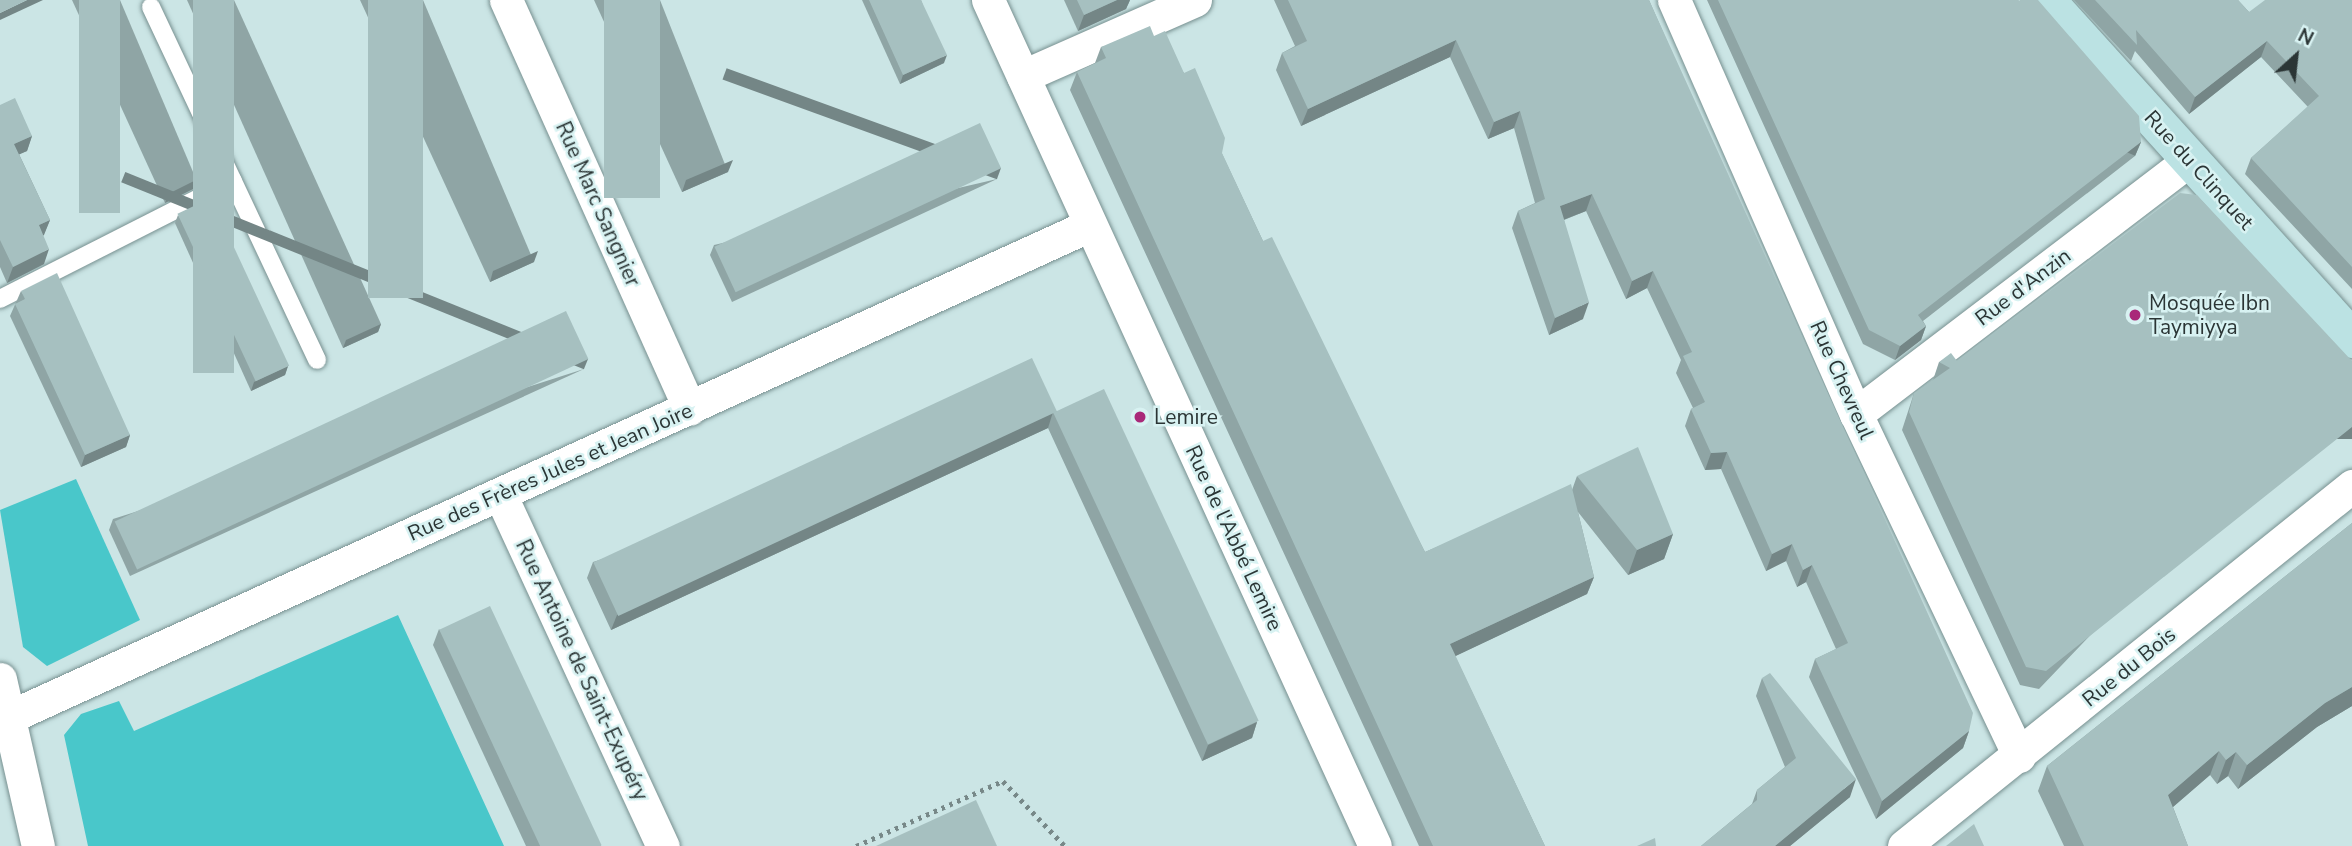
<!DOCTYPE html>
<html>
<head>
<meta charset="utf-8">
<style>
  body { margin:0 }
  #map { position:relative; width:2352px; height:846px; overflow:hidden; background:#cbe5e5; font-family:"Nunito Sans",sans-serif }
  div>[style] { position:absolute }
  .green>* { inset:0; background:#49c7ca }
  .path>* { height:4.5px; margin-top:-2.25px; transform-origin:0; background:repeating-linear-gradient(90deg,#788 0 3.5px,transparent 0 8.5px) }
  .roads { filter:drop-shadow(0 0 2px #779090) drop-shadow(0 0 2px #779090) }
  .lane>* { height:18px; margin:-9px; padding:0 9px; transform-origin:9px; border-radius:9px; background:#fff }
  .street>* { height:33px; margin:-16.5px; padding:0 16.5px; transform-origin:16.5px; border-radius:16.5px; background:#fff }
  .secondary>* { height:38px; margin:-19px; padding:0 19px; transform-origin:19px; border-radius:19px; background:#bbe2e3 }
  .wall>* { inset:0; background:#8fa5a5 }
  .shaded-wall>* { inset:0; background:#748686; transform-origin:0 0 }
  .building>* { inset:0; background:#a6c0c0; transform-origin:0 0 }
  .dots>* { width:19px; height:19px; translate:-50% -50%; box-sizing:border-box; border:4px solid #d8f2f2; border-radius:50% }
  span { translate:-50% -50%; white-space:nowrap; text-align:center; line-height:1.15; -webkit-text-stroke:5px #d8f2f2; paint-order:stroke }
  .street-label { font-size:21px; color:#2b3535 }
  .poi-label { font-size:21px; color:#2b3535 }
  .left { translate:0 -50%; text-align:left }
  .north { position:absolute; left:2261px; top:21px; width:70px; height:70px; -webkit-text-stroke:5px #d8f2f2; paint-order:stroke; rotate:27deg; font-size:19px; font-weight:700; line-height:28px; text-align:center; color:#2b3535 }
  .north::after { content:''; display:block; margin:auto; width:24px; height:32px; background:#2b3535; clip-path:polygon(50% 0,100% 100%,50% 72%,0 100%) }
</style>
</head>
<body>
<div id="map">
  <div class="green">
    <div style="clip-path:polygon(76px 479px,140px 620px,47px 666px,23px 647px,0 510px)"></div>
    <div style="clip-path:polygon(398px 615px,504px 846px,88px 846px,64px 735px,81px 714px,119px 701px,134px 731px)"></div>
  </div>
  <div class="path">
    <div style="left:856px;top:846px;width:161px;rotate:-23.9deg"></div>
    <div style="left:1003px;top:781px;width:90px;rotate:46.4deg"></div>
  </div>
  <div class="roads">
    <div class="lane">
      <div style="left:151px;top:7px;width:390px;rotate:64.8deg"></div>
      <div style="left:0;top:299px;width:261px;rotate:-26.9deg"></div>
    </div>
    <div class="street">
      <div style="left:506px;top:0;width:448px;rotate:65.8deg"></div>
      <div style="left:988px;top:0;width:930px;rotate:65.42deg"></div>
      <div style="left:1674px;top:0;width:452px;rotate:66.3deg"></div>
      <div style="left:1856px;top:414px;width:379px;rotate:64.5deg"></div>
      <div style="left:1023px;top:76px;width:188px;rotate:-23.8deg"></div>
      <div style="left:1856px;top:414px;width:420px;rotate:-37.3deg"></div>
      <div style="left:500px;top:494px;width:388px;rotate:65.2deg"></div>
      <div style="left:0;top:679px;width:171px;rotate:77.2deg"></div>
      <div style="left:9px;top:717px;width:1188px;rotate:-24.47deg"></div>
      <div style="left:1904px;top:846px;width:575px;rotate:-38.78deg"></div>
    </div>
    <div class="secondary">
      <div style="left:2046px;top:0;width:457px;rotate:47.9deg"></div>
    </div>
  </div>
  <div class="wall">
    <div style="clip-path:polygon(72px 0,120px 0,199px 186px,165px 203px)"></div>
    <div style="clip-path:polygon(187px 0,234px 0,381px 324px,378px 332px,343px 348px)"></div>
    <div style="clip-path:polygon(360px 0,423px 0,534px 262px,490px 282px)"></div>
    <div style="clip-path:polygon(594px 0,660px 0,728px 172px,682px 192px)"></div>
    <div style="clip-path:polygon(862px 0,921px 0,944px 63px,900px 84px)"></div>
    <div style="clip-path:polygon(1064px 0,1130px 0,1126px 9px,1078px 31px)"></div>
    <div style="clip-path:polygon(1274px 0,1649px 0,1969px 731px,1963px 748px,1876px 819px,1809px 677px,1815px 659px,1836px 649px,1806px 582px,1797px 587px,1786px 561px,1766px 571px,1721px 469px,1705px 470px,1685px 426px,1691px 409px,1693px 408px,1676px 373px,1681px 360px,1647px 288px,1626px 299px,1586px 211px,1564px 220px,1583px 319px,1549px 335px,1512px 228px,1518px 211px,1535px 203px,1514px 128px,1488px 139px,1450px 57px,1301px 126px,1276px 70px,1282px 53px,1295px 46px)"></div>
    <div style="clip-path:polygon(1707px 0,2018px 0,2141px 142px,2135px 156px,1923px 321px,1926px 326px,1921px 340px,1895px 360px,1863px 344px)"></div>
    <div style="clip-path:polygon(2074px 0,2238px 0,2249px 12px,2352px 0,2352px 289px,2245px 174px,2251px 158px,2308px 107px,2261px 57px,2189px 114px,2135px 51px,2131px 61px)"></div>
    <div style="clip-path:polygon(1154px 36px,1184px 73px,1263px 241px,1425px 552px,1572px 490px,1577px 476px,1673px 534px,1664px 559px,1628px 575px,1578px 512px,1594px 577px,1587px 594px,1455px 656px,1545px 846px,1419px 846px,1070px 90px,1077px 72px,1095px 63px,1101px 47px)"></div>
    <div style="clip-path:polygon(0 105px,32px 136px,27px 151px,19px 154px,50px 220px,43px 236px,44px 264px,7px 283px,0 267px)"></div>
    <div style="clip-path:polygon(997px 179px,732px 302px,710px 255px,714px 245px)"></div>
    <div style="clip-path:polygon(178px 215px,288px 366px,285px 375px,251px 391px,175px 223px)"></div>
    <div style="clip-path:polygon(21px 291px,130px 435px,126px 447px,81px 467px,10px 316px)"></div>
    <div style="clip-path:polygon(1957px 361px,2352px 361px,2039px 689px,2020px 685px,1902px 430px,1914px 393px,1933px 380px,1939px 362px)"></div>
    <div style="clip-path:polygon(584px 369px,130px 576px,109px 530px,113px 519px)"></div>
    <div style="clip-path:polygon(1057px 411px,1257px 722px,1252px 738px,1202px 761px,1048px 428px,611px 630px,587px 578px,593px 562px)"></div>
    <div style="clip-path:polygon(2352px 523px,2352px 706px,2317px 727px,2238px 789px,2228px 776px,2217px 784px,2210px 775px,2173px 807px,2188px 846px,2064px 846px,2038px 791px,2047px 766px)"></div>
    <div style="clip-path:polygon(439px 629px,601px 846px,526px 846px,433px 645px)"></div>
    <div style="clip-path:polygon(1762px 678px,1850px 797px,1790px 846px,1701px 846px,1752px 804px,1757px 790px,1785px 767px,1756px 696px)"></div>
  </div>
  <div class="shaded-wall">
    <div style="clip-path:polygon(27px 0,43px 0,0 20px,0 13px)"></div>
    <div style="clip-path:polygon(1117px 0,1130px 0,1126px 9px,1078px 31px,1084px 15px)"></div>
    <div style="clip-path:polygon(1456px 40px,1450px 57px,1301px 126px,1308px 109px)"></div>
    <div style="clip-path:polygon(2267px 41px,2261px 57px,2189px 114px,2195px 97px)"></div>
    <div style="clip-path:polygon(947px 55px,944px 63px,900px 84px,903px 75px)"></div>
    <div style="clip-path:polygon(1520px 111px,1514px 128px,1488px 139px,1494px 122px)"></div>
    <div style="clip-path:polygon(32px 136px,27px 151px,9px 159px,14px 144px)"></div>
    <div style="left:2141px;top:142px;width:15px;height:282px;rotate:113deg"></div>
    <div style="clip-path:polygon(733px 160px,728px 172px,682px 192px,686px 180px)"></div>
    <div style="left:1001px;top:168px;width:12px;height:292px;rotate:110deg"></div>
    <div style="clip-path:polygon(202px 177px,199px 186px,165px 203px,168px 194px)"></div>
    <div style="clip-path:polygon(1592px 194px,1586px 211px,1553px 224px,1560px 206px)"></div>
    <div style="clip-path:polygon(50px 220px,44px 235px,33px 241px,39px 225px)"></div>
    <div style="clip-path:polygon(49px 249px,44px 264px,7px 283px,13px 267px)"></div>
    <div style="clip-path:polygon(538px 251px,534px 262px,490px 282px,493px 271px)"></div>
    <div style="clip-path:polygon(1653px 271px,1647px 288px,1626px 299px,1632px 281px)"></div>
    <div style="clip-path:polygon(1589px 302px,1583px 319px,1549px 335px,1555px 318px)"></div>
    <div style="clip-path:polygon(381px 324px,378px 332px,343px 348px,346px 340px)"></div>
    <div style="clip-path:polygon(1926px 326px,1921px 340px,1895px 360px,1900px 346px)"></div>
    <div style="left:588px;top:359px;width:11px;height:499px;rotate:112deg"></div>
    <div style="clip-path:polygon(288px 366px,285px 375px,251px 391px,254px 382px)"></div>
    <div style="clip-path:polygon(1053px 412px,1048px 428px,611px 630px,617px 615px)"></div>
    <div style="left:2352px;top:427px;width:12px;height:391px;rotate:90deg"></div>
    <div style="clip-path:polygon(130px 435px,126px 447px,81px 467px,85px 455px)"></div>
    <div style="clip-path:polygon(1727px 452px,1721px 469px,1705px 470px,1711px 453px)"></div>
    <div style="clip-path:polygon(1673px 534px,1664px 559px,1628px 575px,1637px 550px)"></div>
    <div style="clip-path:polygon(1792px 544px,1786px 561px,1766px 571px,1772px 554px)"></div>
    <div style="clip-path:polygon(1812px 565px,1806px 582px,1797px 587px,1803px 570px)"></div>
    <div style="clip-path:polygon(1594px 577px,1587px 594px,1443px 662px,1450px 644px)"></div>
    <div style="clip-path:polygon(2352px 687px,2352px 706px,2317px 727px,2238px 789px,2247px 765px,2325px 703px)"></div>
    <div style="clip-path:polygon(1257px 722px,1252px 738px,1202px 761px,1208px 745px)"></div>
    <div style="clip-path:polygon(1969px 731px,1963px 748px,1876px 819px,1882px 801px)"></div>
    <div style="clip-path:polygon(2219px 751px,2210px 775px,2159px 819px,2168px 795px)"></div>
    <div style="clip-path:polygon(2236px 752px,2228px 776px,2217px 784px,2226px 760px)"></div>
    <div style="clip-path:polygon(1856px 779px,1850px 797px,1790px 846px,1775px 846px)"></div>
  </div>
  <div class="building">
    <div style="clip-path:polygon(0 0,27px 0,0 13px)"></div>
    <div style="left:79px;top:0;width:41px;height:213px"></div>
    <div style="left:193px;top:0;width:41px;height:373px"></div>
    <div style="left:368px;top:0;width:55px;height:298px"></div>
    <div style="left:604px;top:0;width:56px;height:198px"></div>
    <div style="clip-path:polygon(869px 0,921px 0,947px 55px,903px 75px)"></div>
    <div style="clip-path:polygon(1077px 0,1117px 0,1084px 15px)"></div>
    <div style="clip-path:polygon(1288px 0,1649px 0,1973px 713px,1969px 731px,1882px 801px,1815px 659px,1848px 643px,1812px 565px,1803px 570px,1792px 544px,1772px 554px,1727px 452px,1711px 453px,1691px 409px,1705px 402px,1683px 356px,1692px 352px,1653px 271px,1632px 281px,1592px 194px,1560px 206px,1589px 302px,1555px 318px,1518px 211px,1545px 199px,1520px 111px,1494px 122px,1456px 40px,1308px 109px,1282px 53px,1307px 41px)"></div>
    <div style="clip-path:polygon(1718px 0,2018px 0,2019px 1px,2020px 0,2038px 0,2139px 116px,2141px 142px,1918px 315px,1926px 326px,1900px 346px,1869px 330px)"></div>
    <div style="clip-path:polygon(2095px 0,2238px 0,2249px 12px,2265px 0,2352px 0,2352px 267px,2251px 158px,2319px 96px,2267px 41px,2195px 97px,2136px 30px,2137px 45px)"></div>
    <div style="clip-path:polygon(1150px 26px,1154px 36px,1165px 31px,1184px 73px,1195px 68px,1225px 138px,1222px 153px,1263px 241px,1272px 237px,1425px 552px,1571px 484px,1594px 577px,1450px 644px,1545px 846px,1433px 846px,1077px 72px,1106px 58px,1101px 47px)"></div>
    <div style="clip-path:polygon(15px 98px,32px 136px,14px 144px,50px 220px,39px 225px,49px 249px,13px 267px,0 240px,0 105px)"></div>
    <div style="left:980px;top:123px;width:50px;height:293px;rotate:65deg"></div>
    <div style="clip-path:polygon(2180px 193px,2197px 195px,2352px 361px,2352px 427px,2046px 671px,2026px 667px,1909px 412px,1914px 393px,1950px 368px,1939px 362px,1951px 353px,1957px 361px)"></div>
    <div style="left:211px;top:198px;width:185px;height:37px;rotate:65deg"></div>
    <div style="clip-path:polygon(57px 273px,130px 435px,85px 455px,15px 304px,25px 299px,21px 291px)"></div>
    <div style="left:566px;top:311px;width:53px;height:498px;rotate:65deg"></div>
    <div style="left:1032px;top:358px;width:59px;height:484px;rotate:65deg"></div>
    <div style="left:1104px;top:389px;width:366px;height:56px;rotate:65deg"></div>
    <div style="clip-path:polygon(1638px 447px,1673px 534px,1637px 550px,1577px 476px)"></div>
    <div style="clip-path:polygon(2352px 523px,2352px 687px,2325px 703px,2247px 765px,2236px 752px,2226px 760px,2219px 751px,2168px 795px,2188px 846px,2084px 846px,2047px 766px)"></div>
    <div style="left:490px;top:606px;width:264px;height:56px;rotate:65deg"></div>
    <div style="clip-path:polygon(1770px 673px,1856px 779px,1775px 846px,1701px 846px,1757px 800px,1757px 790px,1796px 758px,1762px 678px)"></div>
    <div style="clip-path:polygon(976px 800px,997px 846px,876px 846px)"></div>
    <div style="clip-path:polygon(1974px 824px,1984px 846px,1946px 846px)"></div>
    <div style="clip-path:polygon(1655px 838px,1656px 846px,1637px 846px)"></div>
  </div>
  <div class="dots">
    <div style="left:2135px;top:315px;background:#a92979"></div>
    <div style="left:1140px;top:417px;background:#a92979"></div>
  </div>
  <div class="street-label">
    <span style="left:2199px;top:170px;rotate:48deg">Rue du Clinquet</span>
    <span style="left:598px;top:204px;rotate:66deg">Rue Marc Sangnier</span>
    <span style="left:2023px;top:287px;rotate:-37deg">Rue d'Anzin</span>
    <span style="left:1842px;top:380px;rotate:66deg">Rue Chevreul</span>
    <span style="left:550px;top:472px;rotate:-24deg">Rue des Frères Jules et Jean Joire</span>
    <span style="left:1234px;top:538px;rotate:65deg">Rue de l'Abbé Lemire</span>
    <span style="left:2129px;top:667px;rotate:-39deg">Rue du Bois</span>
    <span style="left:582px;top:670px;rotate:65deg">Rue Antoine de Saint-Exupéry</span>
  </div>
  <div class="poi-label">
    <span class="left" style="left:2149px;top:315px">Mosquée Ibn<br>Taymiyya</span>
    <span class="left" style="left:1154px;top:417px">Lemire</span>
  </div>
  <div class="north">N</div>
</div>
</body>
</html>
